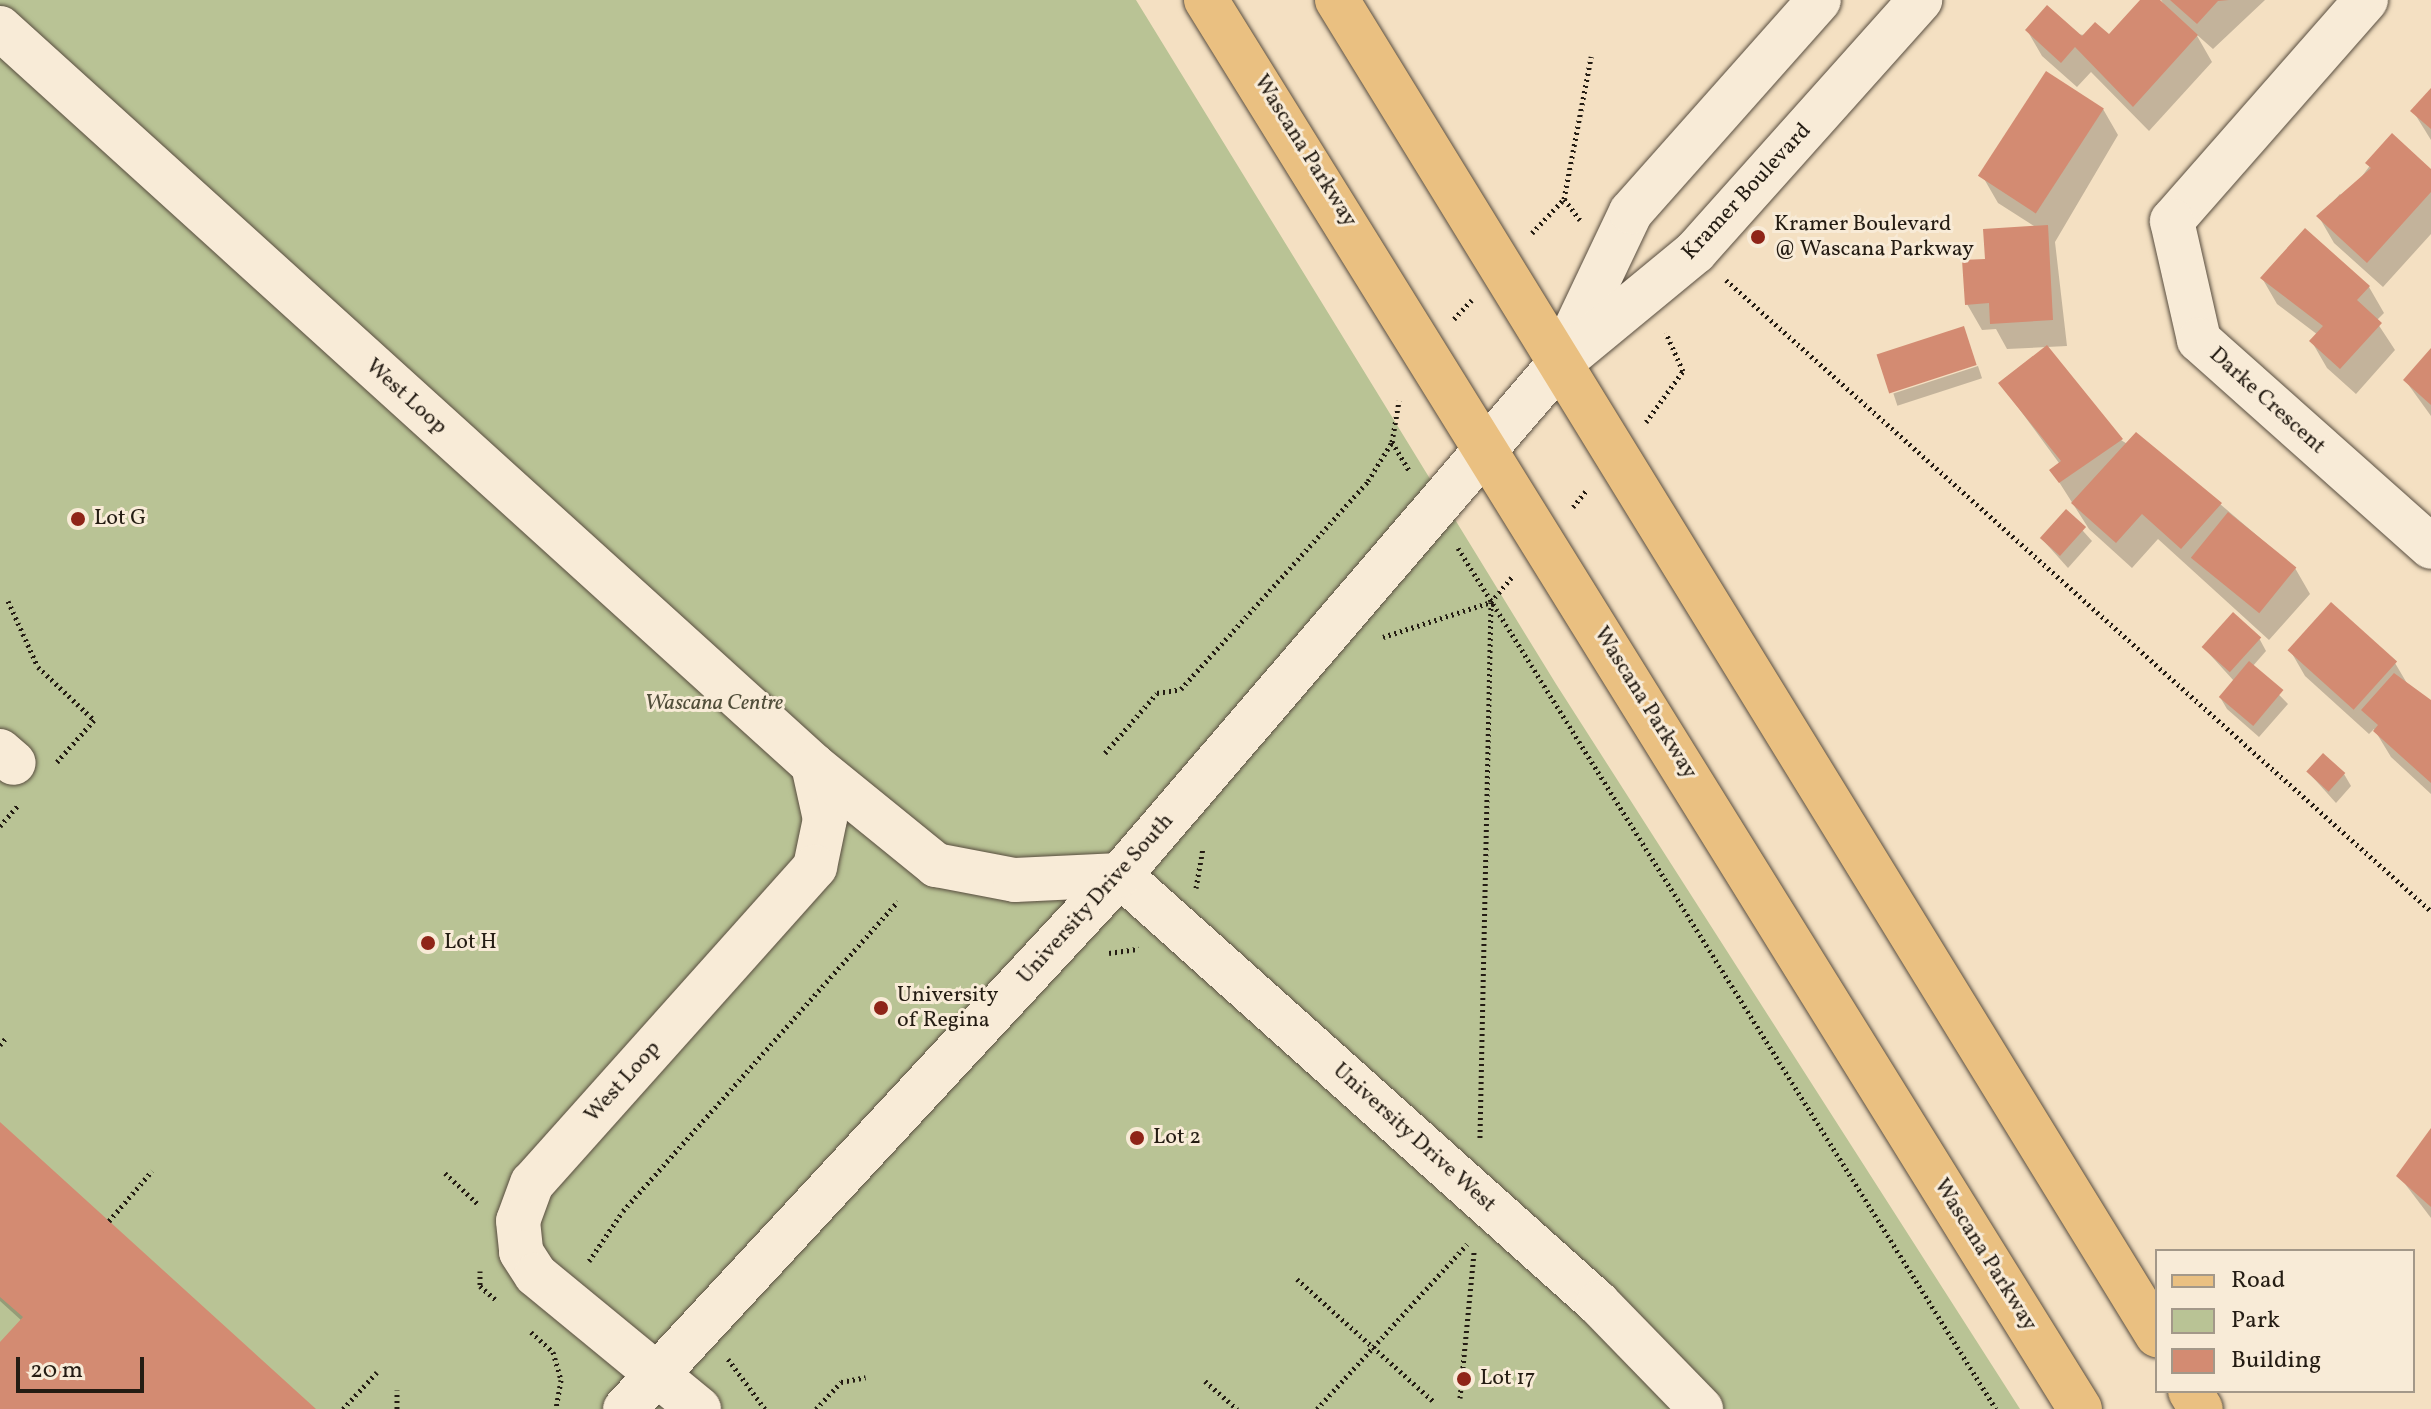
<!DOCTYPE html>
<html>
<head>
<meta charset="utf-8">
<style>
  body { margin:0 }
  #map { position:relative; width:2431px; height:1409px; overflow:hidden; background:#f4e0c2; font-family:Vollkorn,serif }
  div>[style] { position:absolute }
  .green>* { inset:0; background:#b9c395 }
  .shadow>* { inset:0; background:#0003; transform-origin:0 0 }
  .building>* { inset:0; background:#d38b72; transform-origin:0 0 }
  .path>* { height:5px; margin-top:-2.5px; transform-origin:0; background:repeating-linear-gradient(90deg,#241c13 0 2px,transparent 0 6px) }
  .roads { filter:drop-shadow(0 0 2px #584d3f) drop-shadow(0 0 2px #584d3f) }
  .minor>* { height:44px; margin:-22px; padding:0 22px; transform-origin:22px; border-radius:22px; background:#f8ebd7 }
  .major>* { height:44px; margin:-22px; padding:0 22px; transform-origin:22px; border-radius:22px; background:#eac081 }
  .dots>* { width:22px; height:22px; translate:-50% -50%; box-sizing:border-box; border:4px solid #f8ebd7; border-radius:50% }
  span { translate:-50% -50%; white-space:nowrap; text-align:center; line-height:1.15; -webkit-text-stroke:6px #f8ebd7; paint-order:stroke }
  .street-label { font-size:22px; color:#241c13 }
  .poi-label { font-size:22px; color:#241c13 }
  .left { translate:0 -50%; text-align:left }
  .park-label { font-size:22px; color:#514e3a; font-style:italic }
  .legend { position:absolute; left:2155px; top:1249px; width:260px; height:144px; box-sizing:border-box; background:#f8ebd7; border:2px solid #a39889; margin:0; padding:10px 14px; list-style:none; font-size:24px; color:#241c13 }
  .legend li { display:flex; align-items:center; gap:16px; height:40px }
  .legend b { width:40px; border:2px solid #a39889 }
  .scale { position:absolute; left:16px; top:1357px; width:128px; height:36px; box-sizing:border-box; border:4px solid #241c13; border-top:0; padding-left:10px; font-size:24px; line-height:28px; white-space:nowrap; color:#241c13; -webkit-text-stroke:6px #f8ebd7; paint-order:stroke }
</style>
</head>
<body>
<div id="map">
  <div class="green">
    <div style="clip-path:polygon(0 0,1136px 0,1556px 684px,2020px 1409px,0 1409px)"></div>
  </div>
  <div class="shadow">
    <div style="clip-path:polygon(2142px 0,2165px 6px,2161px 0,2265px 0,2213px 49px,2196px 34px,2212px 62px,2149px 131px,2091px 72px,2077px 87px,2042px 56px,2027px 30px,2109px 37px)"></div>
    <div style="clip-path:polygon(2431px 90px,2431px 140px,2413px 111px)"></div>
    <div style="clip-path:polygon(2103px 109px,2118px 135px,2055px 242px,2067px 346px,2007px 349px,1996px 329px,1982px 330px,1967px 304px,1987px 261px,2037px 228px,1998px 203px,1983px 177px)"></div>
    <div style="clip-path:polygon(2392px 136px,2431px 171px,2431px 234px,2383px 287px,2334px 243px,2319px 217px,2340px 194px,2345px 199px)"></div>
    <div style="clip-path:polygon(2262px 278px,2369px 287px,2384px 313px,2376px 321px,2395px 350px,2356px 394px,2327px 368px,2312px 342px,2318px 335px,2277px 304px)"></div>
    <div style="clip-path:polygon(2431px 351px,2431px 416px,2405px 380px)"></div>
    <div style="left:1978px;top:366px;width:13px;height:89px;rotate:72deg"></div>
    <div style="clip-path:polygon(2001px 384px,2121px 440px,2220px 504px,2295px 568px,2310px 594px,2269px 640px,2158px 539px,2132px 568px,2089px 529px,2052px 471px,2059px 463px)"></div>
    <div style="clip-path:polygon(2066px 512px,2092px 541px,2068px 568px,2042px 539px)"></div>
    <div style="clip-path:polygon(2259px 638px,2266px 651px,2252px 667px,2288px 704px,2259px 737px,2227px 709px,2220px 697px,2234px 681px,2204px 648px)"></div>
    <div style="clip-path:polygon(2290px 650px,2395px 663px,2408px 685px,2431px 702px,2431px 794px,2391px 757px,2374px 729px,2369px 734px,2305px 676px)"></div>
    <div style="clip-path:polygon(2309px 773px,2344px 774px,2351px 786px,2336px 803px)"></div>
    <div style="clip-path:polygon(0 1125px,312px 1409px,0 1409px,0 1345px,22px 1321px,0 1301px)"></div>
    <div style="clip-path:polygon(2431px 1133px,2431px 1218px,2399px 1176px)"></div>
  </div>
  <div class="building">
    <div style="clip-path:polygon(2140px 0,2160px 0,2198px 35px,2133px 107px,2075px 47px,2061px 63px,2025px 30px,2047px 5px,2082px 36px,2095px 22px,2109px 34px)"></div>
    <div style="clip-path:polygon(2170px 0,2229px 0,2218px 1px,2197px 24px)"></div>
    <div style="left:2046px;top:71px;width:69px;height:125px;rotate:33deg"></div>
    <div style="clip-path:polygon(2431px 88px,2431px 129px,2410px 111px)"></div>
    <div style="clip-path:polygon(2392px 133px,2431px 169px,2431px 192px,2367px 263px,2316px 216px,2371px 168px,2365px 163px)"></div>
    <div style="clip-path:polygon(2048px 225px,2053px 320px,1990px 324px,1989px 303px,1965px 305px,1962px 260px,1985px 259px,1983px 229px)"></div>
    <div style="clip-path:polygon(2305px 228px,2370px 286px,2357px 300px,2382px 323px,2340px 369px,2309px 341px,2323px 326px,2260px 278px)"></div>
    <div style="left:1964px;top:326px;width:41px;height:92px;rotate:72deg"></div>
    <div style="clip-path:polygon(2047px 345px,2123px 439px,2059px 483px,2049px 470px,2061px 461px,1998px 383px)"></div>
    <div style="clip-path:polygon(2431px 348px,2431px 405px,2403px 380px)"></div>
    <div style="clip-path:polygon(2136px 432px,2222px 503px,2181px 549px,2142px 514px,2116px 543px,2071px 503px)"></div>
    <div style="left:2066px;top:509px;width:27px;height:39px;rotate:42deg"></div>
    <div style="left:2228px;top:512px;width:88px;height:59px;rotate:39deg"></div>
    <div style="left:2331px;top:602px;width:89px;height:65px;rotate:42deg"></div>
    <div style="left:2233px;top:612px;width:38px;height:47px;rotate:42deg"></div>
    <div style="left:2249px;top:661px;width:45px;height:47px;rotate:40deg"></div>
    <div style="clip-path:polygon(2394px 673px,2431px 700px,2431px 783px,2373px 731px,2378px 725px,2361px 710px)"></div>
    <div style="left:2323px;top:753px;width:30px;height:25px;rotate:42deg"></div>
    <div style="clip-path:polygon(0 1122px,109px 1221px,316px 1409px,0 1409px,0 1342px,23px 1317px,0 1297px)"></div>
    <div style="clip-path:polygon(2431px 1128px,2431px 1207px,2396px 1176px)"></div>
  </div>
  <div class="path">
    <div style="left:1580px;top:220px;width:26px;rotate:-127deg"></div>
    <div style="left:1564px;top:199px;width:145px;rotate:-79.2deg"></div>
    <div style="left:1532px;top:233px;width:47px;rotate:-46.7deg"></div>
    <div style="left:1726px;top:280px;width:946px;rotate:41.83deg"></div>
    <div style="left:1454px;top:319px;width:26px;rotate:-47deg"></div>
    <div style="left:1646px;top:422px;width:63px;rotate:-54deg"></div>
    <div style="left:1683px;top:371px;width:42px;rotate:-114.1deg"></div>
    <div style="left:1392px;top:442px;width:35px;rotate:59deg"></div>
    <div style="left:1573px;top:507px;width:22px;rotate:-51deg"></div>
    <div style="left:1458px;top:548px;width:1015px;rotate:58deg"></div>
    <div style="left:8px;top:601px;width:72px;rotate:65.6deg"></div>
    <div style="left:38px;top:667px;width:77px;rotate:43.4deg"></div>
    <div style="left:94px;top:720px;width:56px;rotate:131.4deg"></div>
    <div style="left:1491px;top:602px;width:35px;rotate:-50deg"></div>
    <div style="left:1383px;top:637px;width:114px;rotate:-18deg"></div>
    <div style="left:1491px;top:602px;width:536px;rotate:91.18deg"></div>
    <div style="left:1105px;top:753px;width:79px;rotate:-49.1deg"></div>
    <div style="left:1157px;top:693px;width:24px;rotate:-9deg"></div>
    <div style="left:1181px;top:689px;width:280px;rotate:-48deg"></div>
    <div style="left:1368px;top:481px;width:46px;rotate:-58.4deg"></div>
    <div style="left:1392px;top:442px;width:42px;rotate:-80.3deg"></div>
    <div style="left:0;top:826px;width:28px;rotate:-49deg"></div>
    <div style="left:1196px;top:888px;width:41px;rotate:-80.1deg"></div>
    <div style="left:1109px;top:953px;width:30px;rotate:-8deg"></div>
    <div style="left:0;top:1045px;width:8px;rotate:-50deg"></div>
    <div style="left:445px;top:1173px;width:47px;rotate:43.3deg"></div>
    <div style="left:109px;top:1221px;width:66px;rotate:-49.3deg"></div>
    <div style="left:589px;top:1261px;width:60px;rotate:-55.8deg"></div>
    <div style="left:623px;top:1211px;width:414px;rotate:-48.4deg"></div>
    <div style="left:480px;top:1271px;width:15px;rotate:90deg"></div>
    <div style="left:480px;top:1286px;width:23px;rotate:41deg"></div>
    <div style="left:1297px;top:1279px;width:183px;rotate:41.9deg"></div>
    <div style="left:531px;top:1332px;width:30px;rotate:42deg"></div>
    <div style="left:553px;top:1352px;width:29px;rotate:74deg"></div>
    <div style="left:561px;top:1380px;width:29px;rotate:100deg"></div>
    <div style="left:728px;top:1359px;width:62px;rotate:53.5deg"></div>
    <div style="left:1205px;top:1381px;width:43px;rotate:41.2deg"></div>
    <div style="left:1460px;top:1398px;width:147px;rotate:-84.5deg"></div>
    <div style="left:343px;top:1409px;width:50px;rotate:-47.4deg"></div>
    <div style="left:397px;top:1409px;width:19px;rotate:-90deg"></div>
    <div style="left:816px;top:1409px;width:37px;rotate:-47deg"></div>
    <div style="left:841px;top:1382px;width:25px;rotate:-11deg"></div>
    <div style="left:1317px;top:1409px;width:223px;rotate:-47.7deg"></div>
  </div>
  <div class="roads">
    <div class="minor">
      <div style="left:2366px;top:0;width:294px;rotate:131.3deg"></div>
      <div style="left:2172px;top:221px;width:122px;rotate:77.2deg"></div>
      <div style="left:2199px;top:340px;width:311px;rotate:41.7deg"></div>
      <div style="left:0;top:28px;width:1097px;rotate:42.19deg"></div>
      <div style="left:813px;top:765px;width:55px;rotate:77.5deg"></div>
      <div style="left:825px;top:819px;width:49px;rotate:101.8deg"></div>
      <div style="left:815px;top:867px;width:424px;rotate:131.8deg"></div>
      <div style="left:532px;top:1183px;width:40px;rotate:110.2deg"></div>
      <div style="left:518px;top:1221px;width:31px;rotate:84deg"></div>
      <div style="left:521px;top:1252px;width:27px;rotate:57deg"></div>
      <div style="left:536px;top:1275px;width:211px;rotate:39.4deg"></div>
      <div style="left:1563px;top:355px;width:158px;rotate:-64.6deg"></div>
      <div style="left:1631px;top:212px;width:283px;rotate:-48.4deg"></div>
      <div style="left:0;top:751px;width:18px;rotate:41deg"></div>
      <div style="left:813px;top:765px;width:159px;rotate:39.1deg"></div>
      <div style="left:936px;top:865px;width:80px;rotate:10.8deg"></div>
      <div style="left:1015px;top:880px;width:105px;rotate:-2.7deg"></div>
      <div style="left:1120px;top:875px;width:642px;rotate:41.84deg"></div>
      <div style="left:1598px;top:1303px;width:148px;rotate:45.8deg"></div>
      <div style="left:625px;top:1409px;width:728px;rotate:-47.17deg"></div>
      <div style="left:1120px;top:875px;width:672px;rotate:-49.34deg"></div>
      <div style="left:1558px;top:365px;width:178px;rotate:-39.5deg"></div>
      <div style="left:1695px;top:252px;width:338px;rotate:-48.2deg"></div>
    </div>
    <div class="major">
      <div style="left:1206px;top:0;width:1658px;rotate:58.19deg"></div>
      <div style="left:1337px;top:0;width:1567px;rotate:58.44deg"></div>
      <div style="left:2190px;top:1391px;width:21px;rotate:59deg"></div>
    </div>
  </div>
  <div class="dots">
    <div style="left:1758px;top:237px;background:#8f2418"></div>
    <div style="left:78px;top:519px;background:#8f2418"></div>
    <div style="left:428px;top:943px;background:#8f2418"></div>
    <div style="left:881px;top:1008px;background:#8f2418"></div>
    <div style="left:1137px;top:1138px;background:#8f2418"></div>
    <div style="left:1464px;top:1379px;background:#8f2418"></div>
  </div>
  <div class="street-label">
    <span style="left:1305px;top:151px;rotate:58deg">Wascana Parkway</span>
    <span style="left:1747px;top:192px;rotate:-47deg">Kramer Boulevard</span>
    <span style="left:406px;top:397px;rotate:42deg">West Loop</span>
    <span style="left:2267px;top:401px;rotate:42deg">Darke Crescent</span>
    <span style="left:1645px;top:703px;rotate:58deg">Wascana Parkway</span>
    <span style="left:1096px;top:899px;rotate:-48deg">University Drive South</span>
    <span style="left:623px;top:1082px;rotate:-48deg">West Loop</span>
    <span style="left:1414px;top:1138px;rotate:42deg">University Drive West</span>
    <span style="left:1985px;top:1255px;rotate:58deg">Wascana Parkway</span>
  </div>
  <div class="poi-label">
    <span class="left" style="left:1774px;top:237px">Kramer Boulevard<br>@ Wascana Parkway</span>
    <span class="left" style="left:94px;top:519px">Lot G</span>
    <span class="left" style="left:444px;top:943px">Lot H</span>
    <span class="left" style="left:897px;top:1008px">University<br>of Regina</span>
    <span class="left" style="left:1153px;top:1138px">Lot 2</span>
    <span class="left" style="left:1480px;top:1379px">Lot 17</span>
  </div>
  <div class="park-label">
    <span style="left:714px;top:704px">Wascana Centre</span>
  </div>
  <ul class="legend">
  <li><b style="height:10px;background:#eac081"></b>Road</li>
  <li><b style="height:22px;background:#b9c395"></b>Park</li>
  <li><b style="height:22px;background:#d38b72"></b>Building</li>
  </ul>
  <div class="scale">20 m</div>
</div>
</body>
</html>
